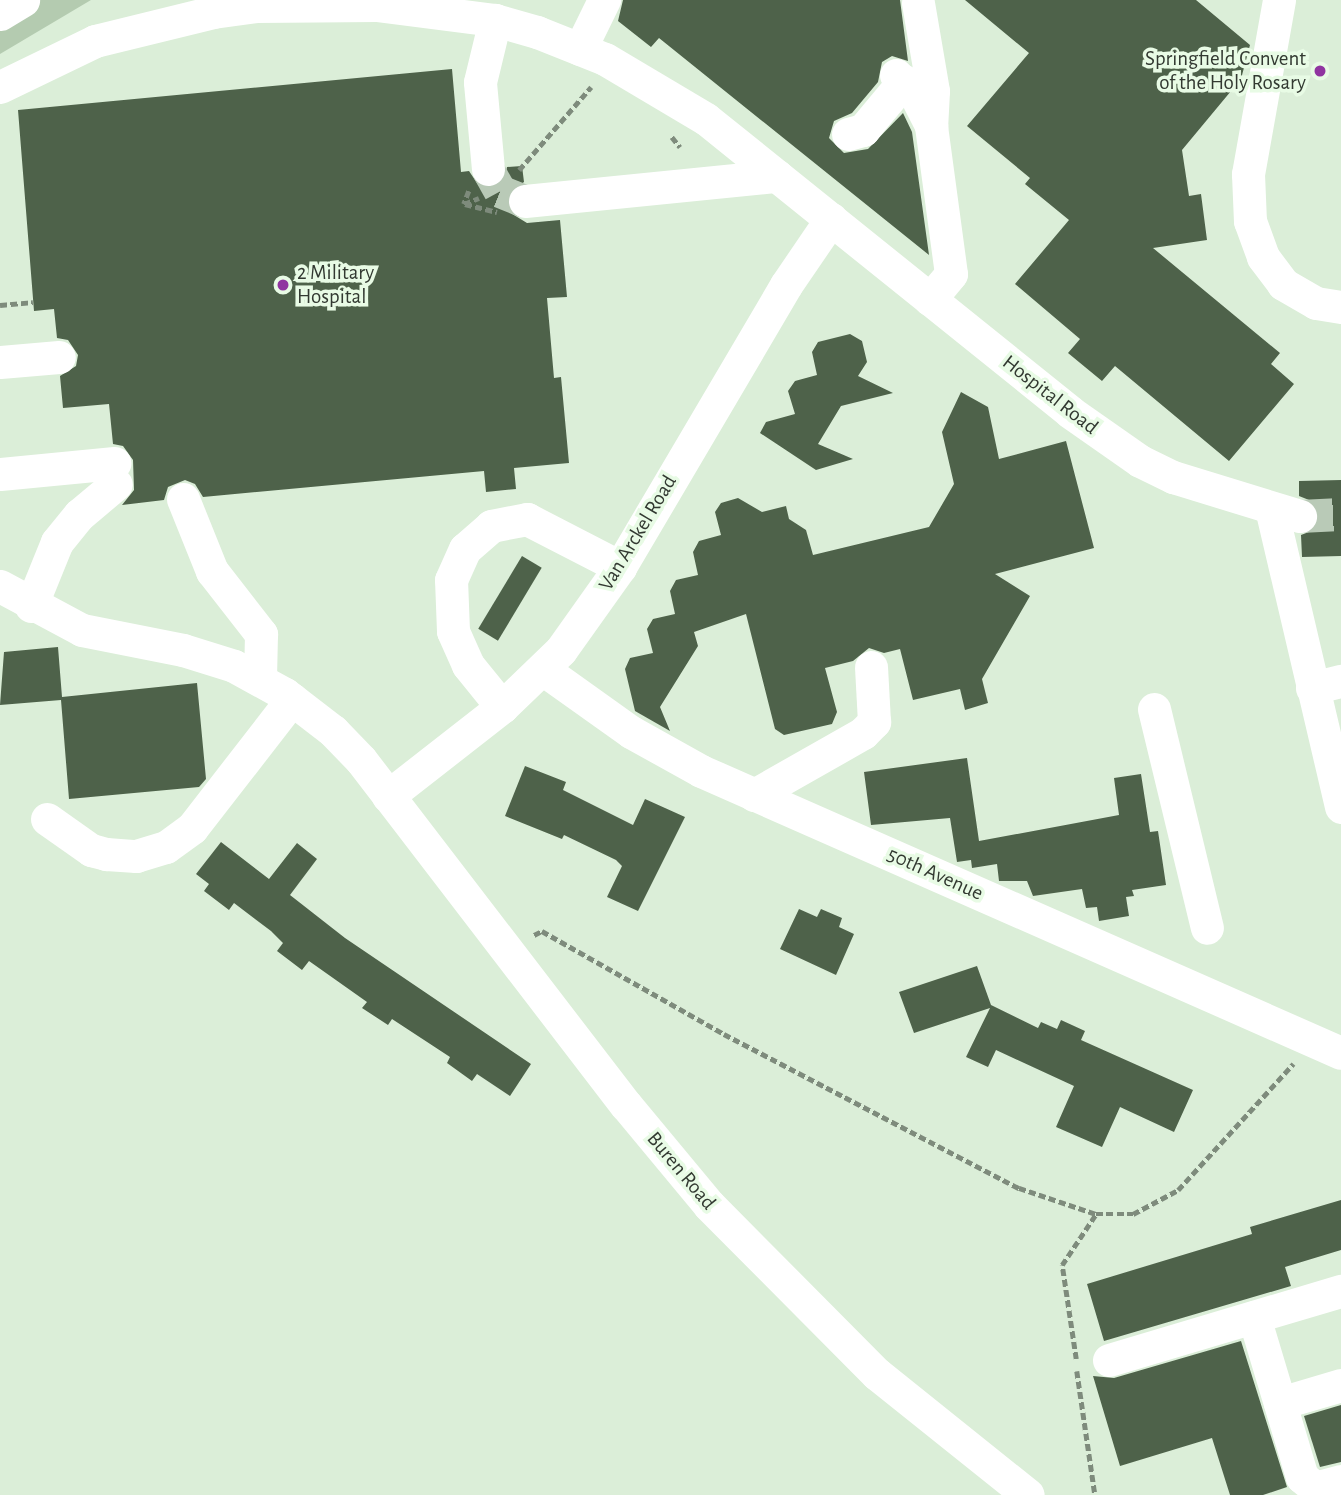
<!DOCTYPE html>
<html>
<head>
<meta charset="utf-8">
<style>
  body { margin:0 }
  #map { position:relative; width:1341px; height:1495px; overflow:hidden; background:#dbeed8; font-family:"Alegreya Sans",sans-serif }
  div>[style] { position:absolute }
  .green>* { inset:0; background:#b4cbb0 }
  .building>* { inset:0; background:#4e624a; transform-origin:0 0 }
  .minor-tunnel>* { height:33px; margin-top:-16.5px; transform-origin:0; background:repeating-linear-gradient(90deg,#b9cab7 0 33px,transparent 0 50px) }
  .path>* { height:4.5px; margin-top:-2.25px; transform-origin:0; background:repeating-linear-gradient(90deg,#7e8b7c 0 7px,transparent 0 10.5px) }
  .minor>* { height:33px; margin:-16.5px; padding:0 16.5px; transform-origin:16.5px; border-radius:16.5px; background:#fff }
  .dots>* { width:19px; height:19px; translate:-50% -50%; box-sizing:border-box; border:4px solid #e8fbe5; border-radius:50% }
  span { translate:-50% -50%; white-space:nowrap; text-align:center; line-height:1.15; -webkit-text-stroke:7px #e8fbe5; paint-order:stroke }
  .poi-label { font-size:21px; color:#323931 }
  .right { translate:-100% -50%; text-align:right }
  .left { translate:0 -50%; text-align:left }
  .street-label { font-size:21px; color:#323931 }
</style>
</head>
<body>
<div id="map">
  <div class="green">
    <div style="clip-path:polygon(0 0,91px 0,0 54px)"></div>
  </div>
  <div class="building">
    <div style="clip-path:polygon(623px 0,900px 0,908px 61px,892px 56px,882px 62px,878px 82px,852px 113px,834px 121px,829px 138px,844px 153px,868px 149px,903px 113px,912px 132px,929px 255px,659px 38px,651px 47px,618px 21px)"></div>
    <div style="clip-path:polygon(965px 0,1196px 0,1250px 45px,1241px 79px,1182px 150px,1189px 196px,1201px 194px,1207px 240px,1153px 248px,1280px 353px,1271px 364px,1294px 384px,1229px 461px,1115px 366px,1102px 381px,1068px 353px,1080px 339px,1015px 284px,1069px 220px,1025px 184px,1030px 178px,967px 126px,1029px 53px)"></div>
    <div style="clip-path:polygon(452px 69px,461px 172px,469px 171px,479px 186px,490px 188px,505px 178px,507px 167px,522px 166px,524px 182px,507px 194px,509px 212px,527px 223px,560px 220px,567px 297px,547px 298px,554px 378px,561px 377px,569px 463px,514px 468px,516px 489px,486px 492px,484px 471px,203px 497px,195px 484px,185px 480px,168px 487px,164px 500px,122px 505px,134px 490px,133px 460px,123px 446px,113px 444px,109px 404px,63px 408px,60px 376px,76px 366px,78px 355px,68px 340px,57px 338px,54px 309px,34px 311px,18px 110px)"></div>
    <div style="clip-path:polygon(850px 334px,862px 341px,867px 362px,858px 376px,893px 393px,841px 406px,818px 444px,853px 459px,816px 470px,760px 433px,766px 422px,795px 414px,788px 391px,795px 381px,817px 375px,812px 352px,818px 342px)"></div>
    <div style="clip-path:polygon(961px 392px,988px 407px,999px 459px,1066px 441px,1094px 548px,995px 574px,1030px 596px,982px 679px,988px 703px,965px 710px,960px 689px,913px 700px,900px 649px,884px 653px,869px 648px,853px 661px,825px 668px,837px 712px,832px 724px,784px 735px,775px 729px,746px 614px,694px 632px,698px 646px,660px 707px,670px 731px,635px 711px,625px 669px,630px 658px,653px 653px,647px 629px,653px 619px,675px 614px,670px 591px,676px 580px,698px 575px,693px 552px,699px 541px,721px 535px,715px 512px,721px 503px,738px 498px,762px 512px,786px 506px,789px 519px,806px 530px,813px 555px,929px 527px,954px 484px,942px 432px)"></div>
    <div style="clip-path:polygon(1341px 480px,1341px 556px,1302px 557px,1301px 535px,1314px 530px,1319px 512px,1314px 502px,1299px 496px,1299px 481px)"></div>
    <div style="left:522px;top:556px;width:23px;height:85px;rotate:31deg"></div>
    <div style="clip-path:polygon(58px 647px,62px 697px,197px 683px,206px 779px,199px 787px,69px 799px,61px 700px,0 705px,4px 652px)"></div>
    <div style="clip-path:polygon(967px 758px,979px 841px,1119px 815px,1114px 778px,1141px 774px,1150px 832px,1158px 831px,1166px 885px,1132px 890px,1134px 896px,1126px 897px,1129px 916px,1099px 921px,1097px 907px,1086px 908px,1082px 889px,1033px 896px,1027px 881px,999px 881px,997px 864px,972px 868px,971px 860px,957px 862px,950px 818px,871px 825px,864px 772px)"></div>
    <div style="clip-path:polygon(525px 766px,566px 782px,563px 790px,633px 825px,645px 799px,685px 817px,638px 911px,607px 897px,622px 866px,616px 860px,564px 835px,562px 839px,505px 816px)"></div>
    <div style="clip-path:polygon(221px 842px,269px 879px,297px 843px,317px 859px,290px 895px,345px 938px,531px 1064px,510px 1096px,477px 1074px,472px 1081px,447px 1063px,450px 1057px,392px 1019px,388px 1025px,362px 1008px,367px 1002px,309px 961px,302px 970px,277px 951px,283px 943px,271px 931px,234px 903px,229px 910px,204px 891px,209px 884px,196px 874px)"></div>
    <div style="clip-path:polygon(799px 909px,817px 917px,821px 909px,842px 918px,839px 927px,854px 934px,836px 975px,780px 949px)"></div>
    <div style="clip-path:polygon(977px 966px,991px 1005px,1038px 1028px,1041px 1022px,1057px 1029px,1061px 1020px,1085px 1031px,1081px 1040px,1193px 1090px,1174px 1132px,1120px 1107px,1102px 1147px,1056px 1127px,1074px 1086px,996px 1050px,988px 1067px,966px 1057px,990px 1008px,914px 1033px,899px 992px)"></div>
    <div style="clip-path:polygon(1341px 1200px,1341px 1250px,1285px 1267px,1291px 1286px,1104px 1341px,1087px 1284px,1252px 1234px,1250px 1227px)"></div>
    <div style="clip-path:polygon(1241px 1341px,1287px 1487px,1263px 1495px,1230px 1495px,1212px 1438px,1120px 1466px,1093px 1376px,1114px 1378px)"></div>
    <div style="clip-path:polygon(1341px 1405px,1341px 1462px,1320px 1467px,1304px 1416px)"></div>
  </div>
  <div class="minor-tunnel">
    <div style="left:488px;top:169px;width:25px;rotate:61deg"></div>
    <div style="left:500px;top:191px;width:27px;rotate:22deg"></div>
    <div style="left:1300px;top:516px;width:41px;rotate:-2.8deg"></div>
  </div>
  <div class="path">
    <div style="left:672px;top:137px;width:13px;rotate:51deg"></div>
    <div style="left:519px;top:170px;width:110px;rotate:-49.1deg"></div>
    <div style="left:469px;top:191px;width:14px;rotate:111deg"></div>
    <div style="left:464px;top:204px;width:16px;rotate:-22deg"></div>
    <div style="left:465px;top:204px;width:33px;rotate:14deg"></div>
    <div style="left:0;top:305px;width:33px;rotate:-5deg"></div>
    <div style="left:534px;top:935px;width:9px;rotate:-27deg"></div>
    <div style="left:542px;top:931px;width:209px;rotate:29.5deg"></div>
    <div style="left:724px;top:1034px;width:333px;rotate:27.6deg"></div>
    <div style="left:1019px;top:1188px;width:81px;rotate:18.7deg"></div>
    <div style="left:1096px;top:1214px;width:37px"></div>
    <div style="left:1133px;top:1214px;width:51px;rotate:-28.1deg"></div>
    <div style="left:1178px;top:1190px;width:171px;rotate:-47.6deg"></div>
    <div style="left:1076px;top:1359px;width:95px;rotate:-98.5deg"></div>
    <div style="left:1062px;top:1265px;width:61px;rotate:-56.3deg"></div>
    <div style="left:1077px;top:1371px;width:125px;rotate:81.7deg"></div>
  </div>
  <div class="minor">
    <div style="left:1279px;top:0;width:177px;rotate:100.1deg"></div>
    <div style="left:1248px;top:174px;width:47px;rotate:87.6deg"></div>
    <div style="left:1250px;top:221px;width:38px;rotate:70deg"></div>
    <div style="left:1263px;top:257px;width:34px;rotate:53deg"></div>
    <div style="left:1283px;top:284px;width:38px;rotate:30deg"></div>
    <div style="left:1316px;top:303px;width:25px;rotate:9deg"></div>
    <div style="left:918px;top:3px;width:89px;rotate:80.3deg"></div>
    <div style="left:933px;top:91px;width:33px;rotate:93deg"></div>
    <div style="left:0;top:14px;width:27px;rotate:-31deg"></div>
    <div style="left:580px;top:49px;width:55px;rotate:-63.9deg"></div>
    <div style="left:896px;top:75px;width:29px;rotate:46deg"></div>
    <div style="left:916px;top:96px;width:34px;rotate:63deg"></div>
    <div style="left:931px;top:126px;width:149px;rotate:82.3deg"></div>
    <div style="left:951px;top:274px;width:33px;rotate:130deg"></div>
    <div style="left:0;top:87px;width:106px;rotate:-25.8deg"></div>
    <div style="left:95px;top:41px;width:122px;rotate:-13.8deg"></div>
    <div style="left:213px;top:12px;width:43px;rotate:-7.9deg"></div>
    <div style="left:256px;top:6px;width:120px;rotate:-0.5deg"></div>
    <div style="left:376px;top:5px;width:120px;rotate:7.2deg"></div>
    <div style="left:495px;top:20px;width:44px;rotate:15.9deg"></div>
    <div style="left:537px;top:32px;width:73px;rotate:21.7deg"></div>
    <div style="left:605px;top:59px;width:117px;rotate:30.7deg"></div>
    <div style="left:706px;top:119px;width:467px;rotate:38.8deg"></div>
    <div style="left:1070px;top:412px;width:85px;rotate:35deg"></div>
    <div style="left:1140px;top:461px;width:37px;rotate:26deg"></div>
    <div style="left:1173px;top:477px;width:133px;rotate:17.1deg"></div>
    <div style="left:848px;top:134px;width:16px;rotate:-15deg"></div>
    <div style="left:863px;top:130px;width:64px;rotate:-50.1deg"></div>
    <div style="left:488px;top:169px;width:87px;rotate:-95.3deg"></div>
    <div style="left:480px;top:82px;width:64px;rotate:-76.4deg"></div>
    <div style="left:525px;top:201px;width:253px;rotate:-5.7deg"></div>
    <div style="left:0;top:362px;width:59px;rotate:-4.8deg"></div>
    <div style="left:0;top:474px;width:115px;rotate:-5.5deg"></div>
    <div style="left:183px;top:499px;width:78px;rotate:68.1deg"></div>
    <div style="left:212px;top:571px;width:80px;rotate:52.1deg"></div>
    <div style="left:261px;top:634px;width:45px;rotate:91.3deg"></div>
    <div style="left:1271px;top:508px;width:307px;rotate:76.8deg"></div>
    <div style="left:0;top:586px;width:93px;rotate:28.2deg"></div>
    <div style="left:82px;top:630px;width:103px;rotate:11.2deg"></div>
    <div style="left:183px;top:650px;width:53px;rotate:17.4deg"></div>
    <div style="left:234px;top:666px;width:58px;rotate:28.8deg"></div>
    <div style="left:285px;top:694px;width:61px;rotate:37.6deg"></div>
    <div style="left:333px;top:731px;width:40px;rotate:46deg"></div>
    <div style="left:361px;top:760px;width:435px;rotate:52.5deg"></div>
    <div style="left:626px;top:1105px;width:130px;rotate:50.3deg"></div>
    <div style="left:709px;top:1205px;width:238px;rotate:45.2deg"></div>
    <div style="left:877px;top:1374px;width:193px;rotate:38.7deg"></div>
    <div style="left:31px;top:606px;width:69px;rotate:-67.9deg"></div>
    <div style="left:57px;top:542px;width:35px;rotate:-51deg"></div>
    <div style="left:79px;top:515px;width:48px;rotate:-40deg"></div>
    <div style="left:544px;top:670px;width:107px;rotate:35.5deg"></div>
    <div style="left:631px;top:732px;width:80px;rotate:29.1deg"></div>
    <div style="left:701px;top:771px;width:699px;rotate:23.78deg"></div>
    <div style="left:1312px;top:688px;width:30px;rotate:-14deg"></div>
    <div style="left:502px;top:707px;width:54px;rotate:-129deg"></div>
    <div style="left:468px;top:665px;width:37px;rotate:-114deg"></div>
    <div style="left:453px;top:631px;width:51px;rotate:-92.2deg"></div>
    <div style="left:451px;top:580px;width:34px;rotate:-66deg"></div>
    <div style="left:465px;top:549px;width:35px;rotate:-41deg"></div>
    <div style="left:491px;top:526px;width:37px;rotate:-11deg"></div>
    <div style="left:527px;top:519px;width:105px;rotate:27.3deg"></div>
    <div style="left:1154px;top:709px;width:225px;rotate:76.4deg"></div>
    <div style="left:754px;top:795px;width:125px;rotate:-29.6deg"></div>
    <div style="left:863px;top:733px;width:16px;rotate:-45deg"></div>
    <div style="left:874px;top:722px;width:55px;rotate:-93.1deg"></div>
    <div style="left:388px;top:796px;width:145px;rotate:-38deg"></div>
    <div style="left:502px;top:707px;width:82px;rotate:-44deg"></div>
    <div style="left:561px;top:650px;width:102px;rotate:-54.6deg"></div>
    <div style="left:620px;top:567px;width:327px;rotate:-59.5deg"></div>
    <div style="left:786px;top:285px;width:80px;rotate:-55.7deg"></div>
    <div style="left:47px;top:819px;width:54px;rotate:35.2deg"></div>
    <div style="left:91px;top:850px;width:16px;rotate:15deg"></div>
    <div style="left:106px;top:854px;width:30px;rotate:4deg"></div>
    <div style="left:136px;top:856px;width:31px;rotate:-17deg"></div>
    <div style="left:166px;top:847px;width:32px;rotate:-36deg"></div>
    <div style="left:192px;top:828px;width:163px;rotate:-52.2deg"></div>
    <div style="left:1254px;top:1317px;width:167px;rotate:73.3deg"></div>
    <div style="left:1302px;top:1477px;width:17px;rotate:40deg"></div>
    <div style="left:1315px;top:1488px;width:27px;rotate:-15deg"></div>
    <div style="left:1109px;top:1360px;width:242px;rotate:-16.6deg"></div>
    <div style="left:1280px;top:1403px;width:64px;rotate:-16.4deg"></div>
  </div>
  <div class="dots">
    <div style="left:1320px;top:71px;background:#9035a0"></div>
    <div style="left:283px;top:285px;background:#9035a0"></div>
  </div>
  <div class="poi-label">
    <span class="right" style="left:1306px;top:71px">Springfield Convent<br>of the Holy Rosary</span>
    <span class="left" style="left:297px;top:285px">2 Military<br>Hospital</span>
  </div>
  <div class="street-label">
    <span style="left:1050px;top:395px;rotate:38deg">Hospital Road</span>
    <span style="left:638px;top:533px;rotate:-59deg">Van Arckel Road</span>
    <span style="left:935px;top:874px;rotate:24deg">50th Avenue</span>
    <span style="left:681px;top:1171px;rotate:50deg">Buren Road</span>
  </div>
</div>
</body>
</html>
